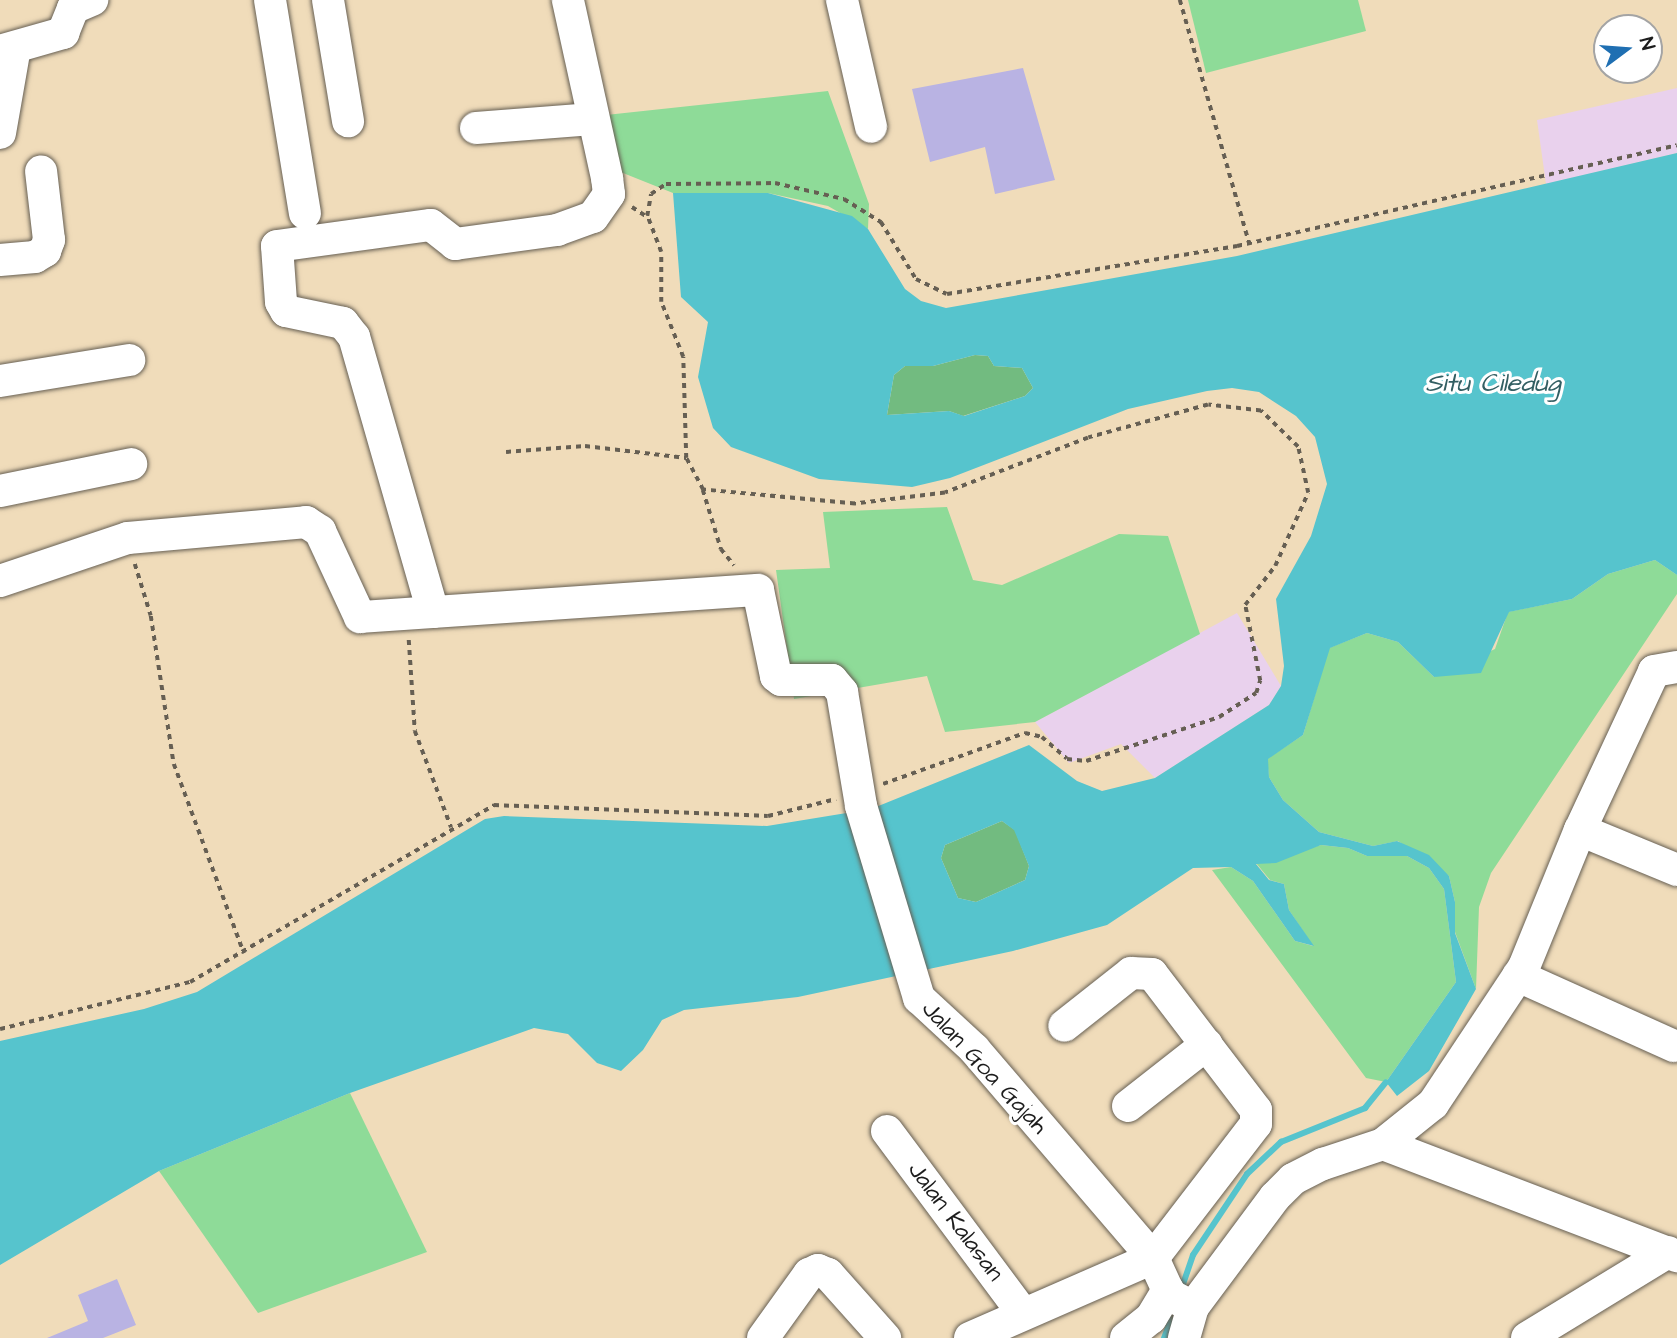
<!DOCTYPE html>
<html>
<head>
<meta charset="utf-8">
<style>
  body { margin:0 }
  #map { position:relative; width:1677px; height:1338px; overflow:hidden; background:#f0dcba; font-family:"Architects Daughter",sans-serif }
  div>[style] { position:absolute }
  .built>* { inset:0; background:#e9d1ed }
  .green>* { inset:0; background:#8edb98 }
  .forest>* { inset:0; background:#72bb80 }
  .water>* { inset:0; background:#56c4cd }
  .stream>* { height:6px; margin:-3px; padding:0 3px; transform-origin:3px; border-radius:3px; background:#56c4cd }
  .building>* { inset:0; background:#b9b3e3 }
  .path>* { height:3.5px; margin-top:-1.75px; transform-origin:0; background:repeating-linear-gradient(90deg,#665f53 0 5px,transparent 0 10px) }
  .roads { filter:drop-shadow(0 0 2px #665f53) drop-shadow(0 0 2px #665f53) }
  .minor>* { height:32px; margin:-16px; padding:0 16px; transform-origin:16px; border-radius:16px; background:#fff }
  span { translate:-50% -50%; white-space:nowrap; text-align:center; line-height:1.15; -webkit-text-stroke:6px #fff; paint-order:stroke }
  .street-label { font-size:24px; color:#1c1c1c }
  .water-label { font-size:26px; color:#335f63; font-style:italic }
  .north { position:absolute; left:1593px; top:14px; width:70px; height:70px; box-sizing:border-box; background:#fff; border:2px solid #a4a4a4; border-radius:50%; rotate:74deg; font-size:19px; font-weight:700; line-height:28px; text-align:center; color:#1c1c1c }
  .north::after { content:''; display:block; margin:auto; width:24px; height:32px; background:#1f6fb2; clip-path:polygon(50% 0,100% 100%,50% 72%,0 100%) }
</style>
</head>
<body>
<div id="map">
  <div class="built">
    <div style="clip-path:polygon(1677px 88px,1677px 153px,1546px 184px,1537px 120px)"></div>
    <div style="clip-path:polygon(1237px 613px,1281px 686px,1269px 705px,1155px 778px,1121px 744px,1069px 763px,1035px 722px)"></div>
  </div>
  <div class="green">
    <div style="clip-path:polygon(1188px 0,1358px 0,1366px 31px,1206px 73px)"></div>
    <div style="clip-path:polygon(828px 91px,869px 204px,868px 229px,828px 206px,768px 193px,673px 193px,613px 169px,606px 115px)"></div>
    <div style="clip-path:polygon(947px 507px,973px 580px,1002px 585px,1119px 534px,1168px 536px,1200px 634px,1035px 722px,945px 732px,927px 676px,794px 699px,776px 570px,830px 568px,823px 512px)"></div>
    <div style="clip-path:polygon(1655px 560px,1677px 575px,1677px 594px,1491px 873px,1479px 907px,1476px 989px,1455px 932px,1455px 902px,1449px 876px,1398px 841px,1373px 846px,1319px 832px,1283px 800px,1269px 777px,1267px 759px,1303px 735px,1329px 648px,1367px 633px,1398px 642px,1434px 677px,1495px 649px,1508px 612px,1572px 599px,1608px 574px)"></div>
    <div style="clip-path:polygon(1321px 845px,1348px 848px,1367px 856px,1407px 856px,1429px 868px,1444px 889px,1456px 982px,1386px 1082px,1366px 1078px,1212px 870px,1231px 867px,1253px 881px,1295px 941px,1313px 946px,1289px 910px,1284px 884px,1270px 880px,1256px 863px)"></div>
    <div style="clip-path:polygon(350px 1093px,427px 1252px,258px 1313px,159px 1171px)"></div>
  </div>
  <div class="forest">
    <div style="clip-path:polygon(975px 355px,988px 356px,994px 366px,1022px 368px,1033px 388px,1025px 396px,963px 416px,949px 411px,887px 415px,894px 375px,905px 366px,933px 366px)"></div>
    <div style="clip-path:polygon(1002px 821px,1015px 830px,1029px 866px,1025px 880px,976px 902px,958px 898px,941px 858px,945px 845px)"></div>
  </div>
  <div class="water">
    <div style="clip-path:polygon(evenodd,1677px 153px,1677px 575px,1655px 560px,1608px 574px,1572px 599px,1509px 612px,1481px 673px,1434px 677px,1398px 642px,1367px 633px,1330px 648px,1303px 735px,1268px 759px,1269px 777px,1283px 800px,1319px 832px,1373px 846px,1397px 841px,1429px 855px,1449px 876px,1455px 902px,1455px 933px,1476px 989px,1429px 1071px,1397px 1096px,1386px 1082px,1456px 982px,1444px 889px,1429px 868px,1407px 856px,1367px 856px,1348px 848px,1321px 845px,1276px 863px,1256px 864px,1269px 880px,1284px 884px,1289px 910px,1314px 946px,1295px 941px,1253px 881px,1231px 867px,1193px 868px,1107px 925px,1013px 951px,798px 997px,684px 1010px,662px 1020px,643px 1050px,621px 1071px,597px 1063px,568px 1034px,534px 1028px,350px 1093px,159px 1171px,0 1265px,0 1041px,144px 1009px,197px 992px,485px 819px,504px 816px,767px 826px,871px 809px,1029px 745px,1077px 781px,1102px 791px,1155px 778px,1269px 705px,1281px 686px,1284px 666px,1276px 599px,1311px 536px,1327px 484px,1315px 437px,1296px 416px,1259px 392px,1232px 388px,1207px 391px,1128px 409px,950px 478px,912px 487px,819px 479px,731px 447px,713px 428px,698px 377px,708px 322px,681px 297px,673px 193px,768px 193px,852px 216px,868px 229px,905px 289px,921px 301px,946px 308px,1237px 256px,1677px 153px,975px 355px,988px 356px,994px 366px,1022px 368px,1033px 388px,1025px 396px,964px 416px,949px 411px,887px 415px,894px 375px,905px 366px,933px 366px,975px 355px,1677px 153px,1002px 821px,1014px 830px,1029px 866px,1025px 880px,976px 902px,958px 898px,941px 858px,945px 845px,1002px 821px)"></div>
  </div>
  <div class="stream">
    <div style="left:1181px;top:1290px;width:37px;rotate:-71deg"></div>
    <div style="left:1193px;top:1255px;width:97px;rotate:-56.3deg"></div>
    <div style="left:1247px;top:1174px;width:47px;rotate:-43.3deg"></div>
    <div style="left:1281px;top:1142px;width:91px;rotate:-22deg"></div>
    <div style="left:1365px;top:1108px;width:33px;rotate:-51deg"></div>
    <div style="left:1164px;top:1338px;width:33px;rotate:-69deg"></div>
  </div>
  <div class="building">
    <div style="clip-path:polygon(1023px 68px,1055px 180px,995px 194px,985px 147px,930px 162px,912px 89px)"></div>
    <div style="clip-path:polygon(117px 1279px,136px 1325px,103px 1338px,47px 1338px,88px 1321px,78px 1295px)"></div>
  </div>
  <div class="path">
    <div style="left:1180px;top:0;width:253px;rotate:74.1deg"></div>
    <div style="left:632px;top:207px;width:17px;rotate:33deg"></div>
    <div style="left:506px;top:452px;width:79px;rotate:-4.3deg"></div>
    <div style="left:585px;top:446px;width:102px;rotate:6.8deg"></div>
    <div style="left:703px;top:490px;width:62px;rotate:73deg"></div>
    <div style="left:721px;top:549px;width:21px;rotate:51deg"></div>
    <div style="left:135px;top:564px;width:54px;rotate:72.9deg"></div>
    <div style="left:151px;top:616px;width:150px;rotate:81.2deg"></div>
    <div style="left:174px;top:764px;width:202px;rotate:69.7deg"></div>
    <div style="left:409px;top:640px;width:91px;rotate:86.2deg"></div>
    <div style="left:415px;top:731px;width:103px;rotate:69.4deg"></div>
    <div style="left:883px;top:784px;width:151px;rotate:-19.8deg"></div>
    <div style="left:1025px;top:733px;width:17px;rotate:13deg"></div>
    <div style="left:1042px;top:737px;width:33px;rotate:41deg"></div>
    <div style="left:1067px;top:759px;width:19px;rotate:6deg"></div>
    <div style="left:1086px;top:761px;width:140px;rotate:-18.3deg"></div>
    <div style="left:1219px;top:717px;width:44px;rotate:-33deg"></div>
    <div style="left:1256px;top:693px;width:13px;rotate:-72deg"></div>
    <div style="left:1260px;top:681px;width:77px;rotate:-101.2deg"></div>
    <div style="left:1245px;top:605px;width:49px;rotate:-52.4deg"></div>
    <div style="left:1275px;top:566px;width:80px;rotate:-65.7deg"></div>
    <div style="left:1308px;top:493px;width:47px;rotate:-102.3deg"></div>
    <div style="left:1298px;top:447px;width:52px;rotate:-135.8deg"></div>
    <div style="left:1261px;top:411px;width:53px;rotate:-173.5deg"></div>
    <div style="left:1208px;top:405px;width:124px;rotate:164.6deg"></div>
    <div style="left:1088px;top:438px;width:153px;rotate:159deg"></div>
    <div style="left:945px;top:493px;width:91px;rotate:173deg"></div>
    <div style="left:855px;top:504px;width:153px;rotate:-174.7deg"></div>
    <div style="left:703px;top:490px;width:36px;rotate:-118deg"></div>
    <div style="left:686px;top:458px;width:101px;rotate:-91.7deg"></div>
    <div style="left:683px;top:357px;width:59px;rotate:-111.8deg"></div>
    <div style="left:661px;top:302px;width:50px;rotate:-90deg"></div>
    <div style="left:661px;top:252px;width:39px;rotate:-111deg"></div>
    <div style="left:647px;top:216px;width:22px;rotate:-80deg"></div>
    <div style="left:651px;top:194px;width:18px;rotate:-34deg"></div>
    <div style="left:666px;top:184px;width:109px;rotate:-0.5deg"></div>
    <div style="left:775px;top:183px;width:71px;rotate:13.1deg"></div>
    <div style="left:844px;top:199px;width:44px;rotate:31.9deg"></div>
    <div style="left:881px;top:222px;width:67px;rotate:58.4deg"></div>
    <div style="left:916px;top:279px;width:34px;rotate:26deg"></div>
    <div style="left:947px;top:294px;width:294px;rotate:-9.4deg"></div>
    <div style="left:1237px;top:246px;width:451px;rotate:-12.9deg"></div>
    <div style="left:0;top:1029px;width:196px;rotate:-13.9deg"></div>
    <div style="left:190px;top:982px;width:352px;rotate:-30.2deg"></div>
    <div style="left:494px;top:805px;width:274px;rotate:2.3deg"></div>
    <div style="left:768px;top:816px;width:70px;rotate:-14deg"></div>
  </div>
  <div class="roads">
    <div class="minor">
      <div style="left:270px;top:0;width:216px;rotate:80.7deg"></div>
      <div style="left:328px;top:0;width:123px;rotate:80.6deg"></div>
      <div style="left:842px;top:0;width:130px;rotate:77.1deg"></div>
      <div style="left:0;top:51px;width:66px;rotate:-15.9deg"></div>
      <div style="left:63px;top:33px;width:27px;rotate:-68deg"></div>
      <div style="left:73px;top:8px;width:21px;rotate:-23deg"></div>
      <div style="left:476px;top:128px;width:117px;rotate:-4.4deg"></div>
      <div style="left:0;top:133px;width:87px;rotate:-80.1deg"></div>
      <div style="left:0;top:260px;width:35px;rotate:-5deg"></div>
      <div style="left:35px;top:257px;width:12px;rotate:-31deg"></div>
      <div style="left:45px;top:251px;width:12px;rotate:-70deg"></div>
      <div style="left:49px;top:240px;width:69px;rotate:-96.6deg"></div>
      <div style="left:0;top:381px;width:131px;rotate:-9.2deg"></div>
      <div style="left:0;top:491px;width:134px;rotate:-11.6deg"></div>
      <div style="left:0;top:581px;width:135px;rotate:-18.6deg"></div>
      <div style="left:128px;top:538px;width:179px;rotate:-5.1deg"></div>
      <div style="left:306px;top:522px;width:17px;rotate:33deg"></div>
      <div style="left:320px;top:531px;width:95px;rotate:65.1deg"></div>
      <div style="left:360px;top:617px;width:399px;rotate:-3.9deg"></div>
      <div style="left:758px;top:590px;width:88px;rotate:78.2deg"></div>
      <div style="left:776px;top:676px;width:6px;rotate:39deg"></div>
      <div style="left:781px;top:680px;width:51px"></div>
      <div style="left:832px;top:680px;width:16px;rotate:50deg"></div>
      <div style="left:842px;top:692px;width:116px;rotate:80.5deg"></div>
      <div style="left:861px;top:806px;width:201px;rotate:73.2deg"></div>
      <div style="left:919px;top:998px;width:75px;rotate:42.8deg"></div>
      <div style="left:974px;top:1049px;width:275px;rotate:49.4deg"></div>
      <div style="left:1153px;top:1258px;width:41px;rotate:65.3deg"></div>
      <div style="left:1170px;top:1295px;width:26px;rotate:28deg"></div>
      <div style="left:433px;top:612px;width:286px;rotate:-106deg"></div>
      <div style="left:354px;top:337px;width:18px;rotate:-128deg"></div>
      <div style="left:343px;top:323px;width:58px;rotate:-168.1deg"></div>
      <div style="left:286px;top:311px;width:10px;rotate:-119deg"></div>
      <div style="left:281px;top:302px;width:56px;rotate:-94.1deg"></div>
      <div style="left:277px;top:246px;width:155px;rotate:-7.8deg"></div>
      <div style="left:431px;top:225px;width:31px;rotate:38deg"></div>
      <div style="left:455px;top:244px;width:103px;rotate:-7.8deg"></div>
      <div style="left:557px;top:230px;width:38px;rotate:-20deg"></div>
      <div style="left:593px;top:217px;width:28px;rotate:-55deg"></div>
      <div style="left:609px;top:194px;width:16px;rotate:-97deg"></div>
      <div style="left:607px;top:178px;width:182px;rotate:-102.4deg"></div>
      <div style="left:1580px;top:830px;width:105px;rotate:22.4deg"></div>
      <div style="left:1518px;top:976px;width:171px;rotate:24.2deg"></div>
      <div style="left:1128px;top:1106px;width:100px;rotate:-38.1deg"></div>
      <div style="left:887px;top:1131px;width:226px;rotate:53.3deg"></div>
      <div style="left:1383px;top:1144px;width:315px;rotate:20.9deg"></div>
      <div style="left:763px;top:1338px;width:79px;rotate:-54.3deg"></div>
      <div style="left:809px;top:1274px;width:10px;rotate:-24deg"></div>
      <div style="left:818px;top:1270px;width:11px;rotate:22deg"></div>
      <div style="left:828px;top:1274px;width:86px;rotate:48.3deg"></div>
      <div style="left:970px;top:1338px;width:200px;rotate:-23.6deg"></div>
      <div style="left:1153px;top:1258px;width:169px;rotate:-52.5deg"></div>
      <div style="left:1256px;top:1124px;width:14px;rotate:-90deg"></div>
      <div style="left:1256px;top:1110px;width:171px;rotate:-127.4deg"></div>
      <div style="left:1152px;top:974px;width:21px;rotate:-177deg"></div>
      <div style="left:1131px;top:973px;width:85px;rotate:141.7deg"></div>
      <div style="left:1126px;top:1338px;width:32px;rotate:-39deg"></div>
      <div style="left:1151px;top:1318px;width:33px;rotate:-59deg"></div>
      <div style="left:1184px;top:1338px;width:32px;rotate:-74deg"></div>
      <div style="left:1193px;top:1307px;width:137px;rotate:-53.3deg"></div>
      <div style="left:1275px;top:1197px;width:25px;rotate:-45deg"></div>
      <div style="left:1293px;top:1179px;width:34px;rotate:-27deg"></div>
      <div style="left:1323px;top:1164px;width:63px;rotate:-18.4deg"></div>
      <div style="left:1383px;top:1144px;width:64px;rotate:-38.7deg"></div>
      <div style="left:1433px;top:1104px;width:164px;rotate:-56.4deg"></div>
      <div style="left:1524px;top:967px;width:148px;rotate:-67.8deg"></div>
      <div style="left:1580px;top:830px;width:175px;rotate:-65deg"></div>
      <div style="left:1654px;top:671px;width:23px;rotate:-10deg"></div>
      <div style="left:1527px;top:1338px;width:165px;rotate:-31.4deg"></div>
    </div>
  </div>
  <div class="street-label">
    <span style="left:984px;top:1068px;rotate:47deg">Jalan Goa Gajah</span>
    <span style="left:955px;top:1222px;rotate:53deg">Jalan Kalasan</span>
  </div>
  <div class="water-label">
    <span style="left:1493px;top:384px">Situ Ciledug</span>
  </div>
  <div class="north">N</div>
</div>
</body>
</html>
